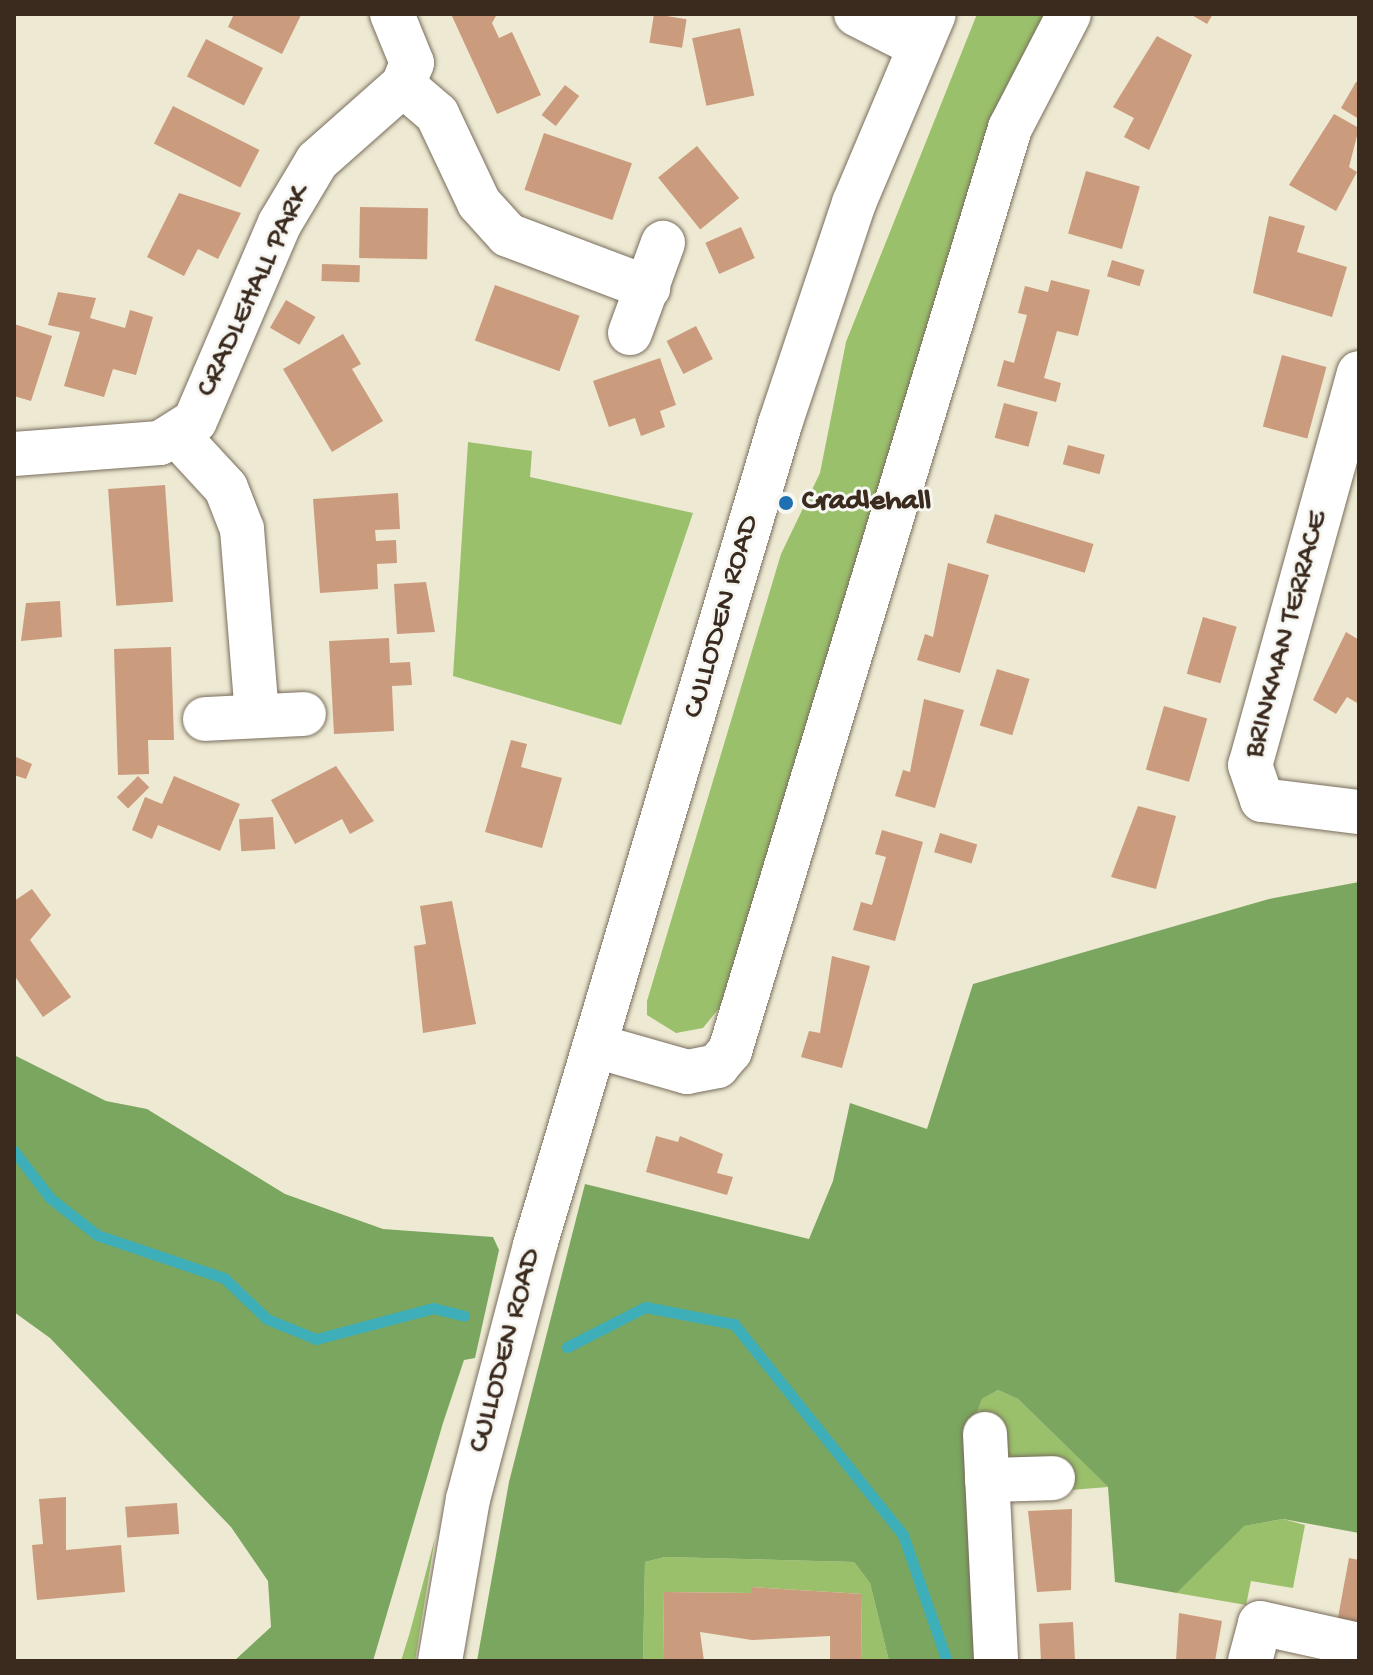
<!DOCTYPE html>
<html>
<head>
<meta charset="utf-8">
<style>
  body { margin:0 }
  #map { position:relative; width:1373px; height:1675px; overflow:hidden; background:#ede9d2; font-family:"Gochi Hand",sans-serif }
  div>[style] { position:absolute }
  .green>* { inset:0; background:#9ac06b }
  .forest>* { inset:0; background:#7ba65f }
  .stream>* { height:11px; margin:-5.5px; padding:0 5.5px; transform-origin:5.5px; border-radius:5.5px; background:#3eaeb8 }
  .building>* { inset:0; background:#cb9b7d; transform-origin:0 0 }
  .roads { filter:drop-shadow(0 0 2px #796d5d) drop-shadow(0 0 2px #796d5d) }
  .minor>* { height:44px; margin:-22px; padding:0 22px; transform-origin:22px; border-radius:22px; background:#fff }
  .major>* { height:44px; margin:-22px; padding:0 22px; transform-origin:22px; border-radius:22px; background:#fff }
  .dots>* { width:22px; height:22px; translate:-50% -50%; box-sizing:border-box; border:4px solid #f6f6f2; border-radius:50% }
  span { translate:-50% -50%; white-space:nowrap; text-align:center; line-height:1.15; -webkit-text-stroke:6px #f6f6f2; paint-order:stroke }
  .street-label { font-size:30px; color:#3b2a1e }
  .poi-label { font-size:30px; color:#3b2a1e; font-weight:700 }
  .left { translate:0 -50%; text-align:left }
  .frame { position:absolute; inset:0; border:16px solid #3b2a1e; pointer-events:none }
</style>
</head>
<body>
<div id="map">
  <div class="green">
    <div style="clip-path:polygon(977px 14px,1051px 14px,720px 1007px,703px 1028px,676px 1033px,647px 1015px,647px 1001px,781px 554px,820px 473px,846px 342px)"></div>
    <div style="clip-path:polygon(468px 442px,532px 451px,530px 477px,693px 513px,621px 725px,453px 676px)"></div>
    <div style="clip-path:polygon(998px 1390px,1018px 1399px,1108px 1487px,1058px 1491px,1013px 1467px,973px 1423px,982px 1399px)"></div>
    <div style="clip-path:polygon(1283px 1519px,1305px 1525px,1293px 1588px,1251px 1581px,1246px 1605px,1177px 1593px,1243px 1526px)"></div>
    <div style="clip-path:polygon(435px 1538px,415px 1661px,401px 1661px,410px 1632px)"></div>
    <div style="clip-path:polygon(665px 1557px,854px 1562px,870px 1583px,889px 1661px,861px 1661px,862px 1594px,752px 1587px,752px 1593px,664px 1592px,663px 1661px,643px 1661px,645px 1562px)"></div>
  </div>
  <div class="forest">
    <div style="clip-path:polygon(1359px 882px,1359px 1533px,1283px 1519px,1244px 1526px,1177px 1593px,1115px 1582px,1108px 1487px,1018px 1399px,998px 1390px,982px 1399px,973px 1423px,977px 1661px,889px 1661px,870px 1583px,854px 1562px,665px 1557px,645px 1562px,643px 1661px,477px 1661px,509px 1482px,585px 1184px,809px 1239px,833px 1181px,850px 1103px,927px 1129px,973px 984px,1269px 899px)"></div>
    <div style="clip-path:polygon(14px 1055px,106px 1101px,147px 1109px,285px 1194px,383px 1229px,493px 1237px,499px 1250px,475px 1358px,464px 1360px,443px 1423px,373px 1661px,234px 1661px,271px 1627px,268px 1581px,231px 1527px,50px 1338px,14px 1312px)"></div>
  </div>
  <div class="stream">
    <div style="left:14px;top:1151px;width:59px;rotate:52.5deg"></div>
    <div style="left:50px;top:1198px;width:60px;rotate:38.2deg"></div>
    <div style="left:97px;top:1235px;width:134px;rotate:18.7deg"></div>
    <div style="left:224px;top:1278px;width:59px;rotate:43.6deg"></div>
    <div style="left:267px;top:1319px;width:53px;rotate:22.2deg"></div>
    <div style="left:316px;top:1339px;width:121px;rotate:-14.8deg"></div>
    <div style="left:433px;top:1308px;width:32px;rotate:14deg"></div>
    <div style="left:567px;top:1347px;width:88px;rotate:-27.1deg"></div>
    <div style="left:645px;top:1307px;width:91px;rotate:10.8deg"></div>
    <div style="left:734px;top:1324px;width:270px;rotate:51.3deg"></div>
    <div style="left:903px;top:1535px;width:133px;rotate:70.8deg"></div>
  </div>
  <div class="building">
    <div style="clip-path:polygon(234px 14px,299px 14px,301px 15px,282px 54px,228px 27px)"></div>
    <div style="clip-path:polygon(451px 14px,497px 14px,492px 23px,499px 38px,512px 32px,541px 95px,497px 114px)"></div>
    <div style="left:654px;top:14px;width:33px;height:29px;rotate:9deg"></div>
    <div style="clip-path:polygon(1190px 14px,1213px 14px,1207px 24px)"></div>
    <div style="left:740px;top:28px;width:69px;height:49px;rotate:78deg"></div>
    <div style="clip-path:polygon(1157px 36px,1192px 55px,1149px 150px,1124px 137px,1134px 118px,1113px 107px)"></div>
    <div style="left:206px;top:39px;width:64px;height:42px;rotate:27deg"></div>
    <div style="clip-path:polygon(1356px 82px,1359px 83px,1359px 119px,1341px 108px)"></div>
    <div style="left:565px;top:85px;width:18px;height:38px;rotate:38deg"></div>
    <div style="left:173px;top:106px;width:97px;height:42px;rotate:27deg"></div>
    <div style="clip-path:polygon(1334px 114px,1359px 128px,1349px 167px,1357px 172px,1336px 211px,1289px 185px)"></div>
    <div style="left:544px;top:133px;width:93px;height:60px;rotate:19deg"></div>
    <div style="left:697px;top:146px;width:67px;height:50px;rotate:51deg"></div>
    <div style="left:1086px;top:171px;width:56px;height:65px;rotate:16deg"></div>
    <div style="clip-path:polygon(179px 193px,241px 213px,218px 259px,198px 249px,184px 276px,147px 257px)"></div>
    <div style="left:360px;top:207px;width:68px;height:51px;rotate:1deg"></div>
    <div style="clip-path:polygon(1269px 216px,1305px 226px,1297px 252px,1347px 267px,1332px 317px,1253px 293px)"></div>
    <div style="left:741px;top:227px;width:34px;height:39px;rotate:66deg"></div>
    <div style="left:1112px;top:260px;width:34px;height:17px;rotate:17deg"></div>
    <div style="left:322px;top:264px;width:38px;height:17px;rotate:2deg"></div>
    <div style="clip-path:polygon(1051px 280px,1090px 290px,1078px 336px,1057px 331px,1044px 378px,1061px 383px,1056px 402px,997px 386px,1004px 360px,1014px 363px,1027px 315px,1018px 313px,1025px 286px,1048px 292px)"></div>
    <div style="left:495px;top:285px;width:90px;height:59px;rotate:20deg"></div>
    <div style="clip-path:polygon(58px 292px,96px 298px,90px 318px,125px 328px,130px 310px,153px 317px,136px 375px,113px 369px,104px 397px,64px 386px,80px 332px,48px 325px)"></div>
    <div style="left:286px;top:300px;width:34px;height:32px;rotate:30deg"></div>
    <div style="clip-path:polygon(14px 324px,52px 336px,31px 401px,14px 396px)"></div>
    <div style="left:696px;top:326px;width:37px;height:33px;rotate:63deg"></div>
    <div style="clip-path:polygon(343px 334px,361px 364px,352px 369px,383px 421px,332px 452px,283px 369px)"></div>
    <div style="left:1282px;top:355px;width:46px;height:74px;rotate:15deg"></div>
    <div style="clip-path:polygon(660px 358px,676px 405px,660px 411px,665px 427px,641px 436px,635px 418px,609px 427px,593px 381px)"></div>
    <div style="left:1004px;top:403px;width:35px;height:36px;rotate:15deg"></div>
    <div style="left:1068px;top:445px;width:38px;height:20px;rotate:15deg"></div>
    <div style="left:165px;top:485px;width:117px;height:57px;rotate:86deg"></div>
    <div style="clip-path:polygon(398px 493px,400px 529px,375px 530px,376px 541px,396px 540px,397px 563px,377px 564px,378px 589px,320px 593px,313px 499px)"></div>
    <div style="left:995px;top:514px;width:103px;height:30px;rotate:17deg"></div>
    <div style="clip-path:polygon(948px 563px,989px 575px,960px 673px,917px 660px,925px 634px,933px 637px)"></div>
    <div style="clip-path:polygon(426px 582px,435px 632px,397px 634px,394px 584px)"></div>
    <div style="clip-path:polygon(60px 601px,62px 637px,21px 641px,26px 603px)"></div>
    <div style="left:1203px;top:617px;width:35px;height:59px;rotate:16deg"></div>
    <div style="clip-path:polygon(1346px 632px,1359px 640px,1359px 704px,1347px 697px,1336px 714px,1313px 700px)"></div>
    <div style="clip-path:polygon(389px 638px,390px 663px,410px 662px,412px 685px,392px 686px,394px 731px,334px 734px,329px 641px)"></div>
    <div style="clip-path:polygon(171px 647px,174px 740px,148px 740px,149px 774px,118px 775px,114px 649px)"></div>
    <div style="left:997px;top:669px;width:34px;height:59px;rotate:17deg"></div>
    <div style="clip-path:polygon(924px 699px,964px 710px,935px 808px,895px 796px,903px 770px,910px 772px)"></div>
    <div style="left:1164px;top:706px;width:45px;height:66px;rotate:16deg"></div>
    <div style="clip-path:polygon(511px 740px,527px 744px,521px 767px,562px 778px,542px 848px,485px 832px)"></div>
    <div style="clip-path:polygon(14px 756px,32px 764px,26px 779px,14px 775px)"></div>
    <div style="clip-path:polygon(336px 766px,374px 821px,350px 834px,342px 819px,295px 844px,271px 800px)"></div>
    <div style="left:138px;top:776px;width:16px;height:30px;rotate:45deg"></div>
    <div style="clip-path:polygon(174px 776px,240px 804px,220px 851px,158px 825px,152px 839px,132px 830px,145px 797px,162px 804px)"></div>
    <div style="clip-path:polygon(1138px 806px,1176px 816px,1156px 889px,1111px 877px)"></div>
    <div style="left:273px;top:817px;width:32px;height:34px;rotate:86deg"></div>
    <div style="clip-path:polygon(882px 830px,923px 842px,895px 941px,853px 930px,861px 902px,872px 905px,886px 857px,875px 854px)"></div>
    <div style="left:940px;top:833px;width:39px;height:20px;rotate:17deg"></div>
    <div style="clip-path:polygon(32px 889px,51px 915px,30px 940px,71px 997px,43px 1017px,14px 975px,14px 901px)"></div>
    <div style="clip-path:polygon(452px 901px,476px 1024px,423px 1033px,414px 946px,426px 944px,420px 906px)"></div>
    <div style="clip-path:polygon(832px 956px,870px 966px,842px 1068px,801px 1057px,809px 1031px,820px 1033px)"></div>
    <div style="clip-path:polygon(656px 1136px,678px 1142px,680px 1136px,723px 1154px,717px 1173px,733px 1177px,727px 1195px,646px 1172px)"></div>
    <div style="clip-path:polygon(66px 1497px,66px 1550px,121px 1545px,125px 1592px,37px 1600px,32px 1545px,43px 1544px,39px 1499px)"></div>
    <div style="left:177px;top:1503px;width:31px;height:52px;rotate:86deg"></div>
    <div style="clip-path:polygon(1072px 1509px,1071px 1590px,1037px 1592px,1028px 1511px)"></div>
    <div style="clip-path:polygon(1349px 1558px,1359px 1560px,1359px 1627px,1337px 1623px)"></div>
    <div style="clip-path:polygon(751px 1587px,862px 1594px,861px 1661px,830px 1661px,830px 1636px,752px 1640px,700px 1632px,704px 1661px,663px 1661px,664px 1592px,752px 1593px)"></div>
    <div style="clip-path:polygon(1179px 1613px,1222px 1621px,1215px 1661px,1176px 1661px)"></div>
    <div style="left:1073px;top:1622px;width:39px;height:34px;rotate:87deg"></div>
  </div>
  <div class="roads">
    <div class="minor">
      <div style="left:856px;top:14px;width:71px;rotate:26.9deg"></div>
      <div style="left:403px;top:85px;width:45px;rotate:40.5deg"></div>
      <div style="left:437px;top:114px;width:98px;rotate:64.7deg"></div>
      <div style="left:479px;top:203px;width:43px;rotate:47.8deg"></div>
      <div style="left:508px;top:235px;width:150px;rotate:20.7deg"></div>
      <div style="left:630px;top:333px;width:96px;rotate:-69.9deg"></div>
      <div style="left:1359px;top:373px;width:407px;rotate:105.5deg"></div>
      <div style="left:1250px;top:765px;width:37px;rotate:71deg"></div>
      <div style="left:1262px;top:800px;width:98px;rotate:7.1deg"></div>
      <div style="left:179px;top:437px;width:69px;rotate:47.3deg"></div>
      <div style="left:226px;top:488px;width:44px;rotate:68.7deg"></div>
      <div style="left:242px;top:529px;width:186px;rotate:85.4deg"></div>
      <div style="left:14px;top:454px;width:146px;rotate:-4.3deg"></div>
      <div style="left:160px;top:443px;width:41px;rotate:-32.2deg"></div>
      <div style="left:195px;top:421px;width:215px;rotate:-66.8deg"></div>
      <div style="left:280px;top:223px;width:72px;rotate:-59.2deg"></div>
      <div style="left:317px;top:161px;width:115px;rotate:-41.5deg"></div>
      <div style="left:403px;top:85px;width:24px;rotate:-68deg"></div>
      <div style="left:412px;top:63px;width:53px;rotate:-112.2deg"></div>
      <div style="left:205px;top:719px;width:99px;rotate:-2.9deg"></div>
      <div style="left:596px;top:1046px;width:95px;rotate:15.9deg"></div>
      <div style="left:687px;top:1072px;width:31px;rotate:-11deg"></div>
      <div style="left:717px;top:1066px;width:20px;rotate:-49deg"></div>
      <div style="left:730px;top:1051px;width:965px;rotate:-73.12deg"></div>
      <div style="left:1010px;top:128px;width:128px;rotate:-62.6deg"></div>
      <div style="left:985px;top:1434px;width:227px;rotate:87.2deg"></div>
      <div style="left:987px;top:1480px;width:66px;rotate:-1.7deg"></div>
      <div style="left:1250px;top:1661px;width:39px;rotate:-75deg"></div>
      <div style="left:1260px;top:1623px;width:101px;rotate:12.5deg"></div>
    </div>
    <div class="major">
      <div style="left:440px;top:1661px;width:164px;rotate:-80.2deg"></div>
      <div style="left:468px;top:1499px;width:263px;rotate:-75.2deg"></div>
      <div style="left:535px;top:1245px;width:857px;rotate:-73.38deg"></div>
      <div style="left:780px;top:424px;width:233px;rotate:-71.5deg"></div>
      <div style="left:854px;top:203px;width:205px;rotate:-67.1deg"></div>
    </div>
  </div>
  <div class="dots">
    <div style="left:786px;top:503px;background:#1f6fb2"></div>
  </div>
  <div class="street-label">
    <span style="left:255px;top:292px;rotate:-65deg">CRADLEHALL PARK</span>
    <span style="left:723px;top:617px;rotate:-74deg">CULLODEN ROAD</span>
    <span style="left:1288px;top:635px;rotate:-75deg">BRINKMAN TERRACE</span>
    <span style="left:507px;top:1351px;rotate:-75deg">CULLODEN ROAD</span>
  </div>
  <div class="poi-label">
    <span class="left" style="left:802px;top:503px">Cradlehall</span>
  </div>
  <div class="frame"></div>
</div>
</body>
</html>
